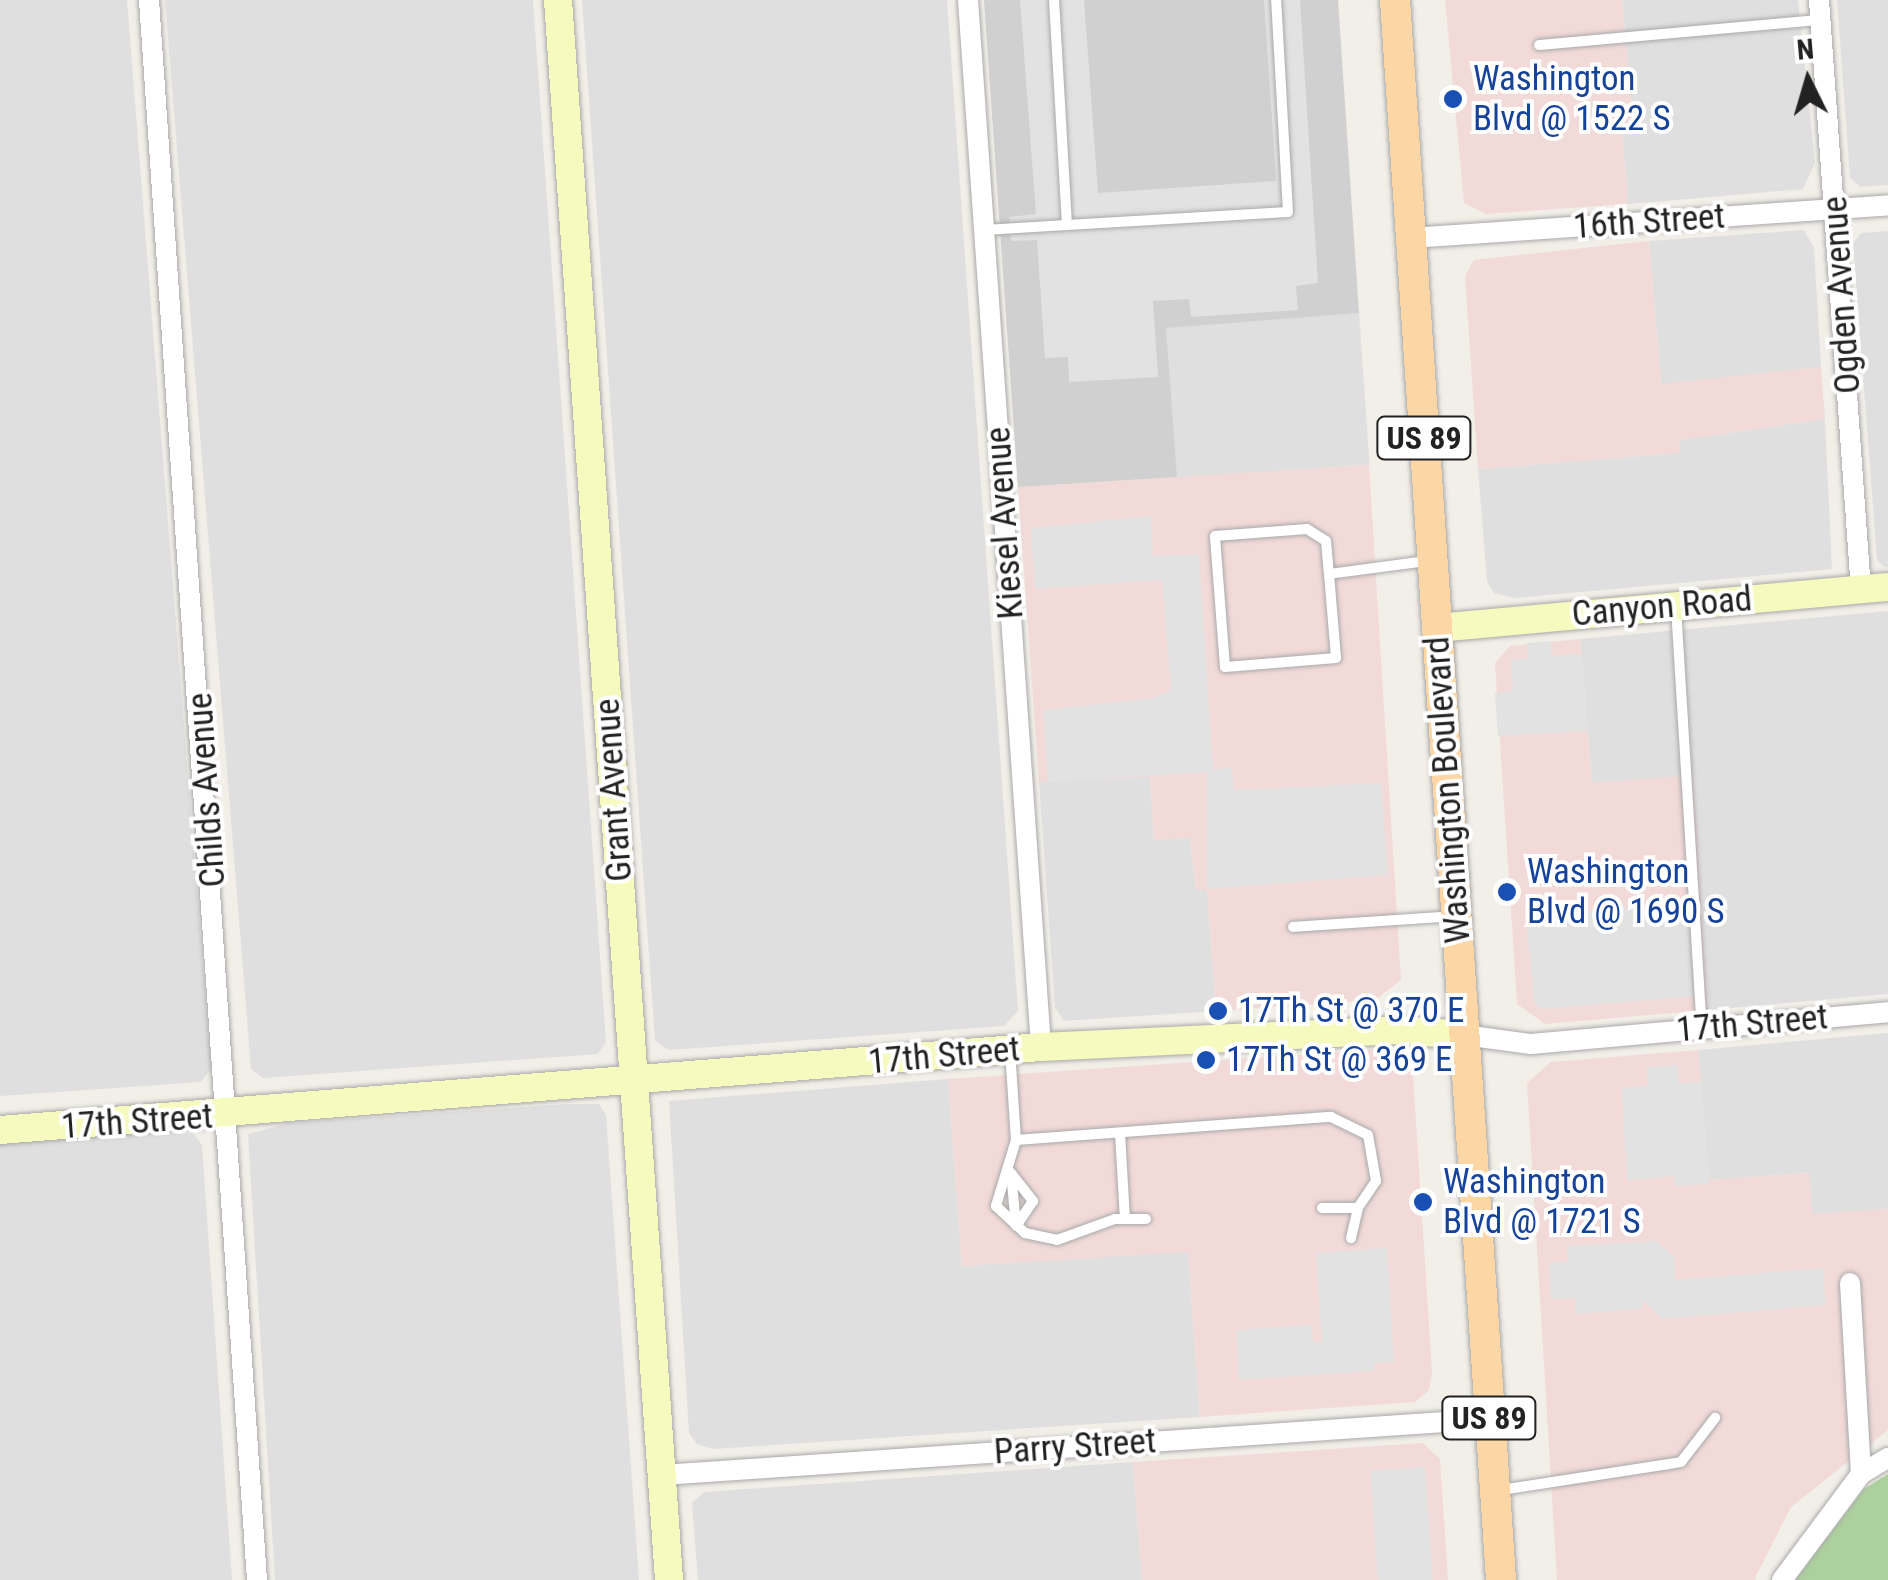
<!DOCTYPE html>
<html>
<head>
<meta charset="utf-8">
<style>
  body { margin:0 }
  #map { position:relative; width:1888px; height:1580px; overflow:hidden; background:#f2efe9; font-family:"Roboto Condensed",sans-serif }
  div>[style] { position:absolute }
  .residential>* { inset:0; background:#e0dfdf; transform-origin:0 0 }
  .commercial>* { inset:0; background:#f2dad9 }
  .religious>* { inset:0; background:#d0d0d0 }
  .forest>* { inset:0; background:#add19e }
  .parking>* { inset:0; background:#e2e2e2; transform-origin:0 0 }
  .roads { filter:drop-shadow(0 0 2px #a9a9a9) drop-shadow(0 0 2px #a9a9a9) }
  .lane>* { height:10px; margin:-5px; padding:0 5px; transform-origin:5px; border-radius:5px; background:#fff }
  .street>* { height:20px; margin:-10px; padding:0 10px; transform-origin:10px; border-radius:10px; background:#fff }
  .secondary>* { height:28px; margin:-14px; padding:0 14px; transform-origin:14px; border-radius:14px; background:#f7fabf }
  .primary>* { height:30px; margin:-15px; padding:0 15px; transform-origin:15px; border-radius:15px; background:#fcd6a4 }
  .dots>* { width:28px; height:28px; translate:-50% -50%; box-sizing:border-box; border:5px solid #fff; border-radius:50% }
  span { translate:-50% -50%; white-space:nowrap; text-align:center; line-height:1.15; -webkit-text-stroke:8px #fff; paint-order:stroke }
  .shield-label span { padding:2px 8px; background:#fff; border:2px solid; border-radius:8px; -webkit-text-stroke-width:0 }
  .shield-label { font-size:32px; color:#222; font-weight:700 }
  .transit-label { font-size:35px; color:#164399 }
  .left { translate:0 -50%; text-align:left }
  .street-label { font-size:35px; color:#222 }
  .north { position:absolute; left:1758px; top:30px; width:100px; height:100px; -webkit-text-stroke:8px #fff; paint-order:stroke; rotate:355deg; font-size:28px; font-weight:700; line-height:40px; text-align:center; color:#222 }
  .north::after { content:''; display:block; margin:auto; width:35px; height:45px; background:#222; clip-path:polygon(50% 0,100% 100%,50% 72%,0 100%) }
</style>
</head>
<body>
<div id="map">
  <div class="residential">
    <div style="clip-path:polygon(0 0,127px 0,211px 1069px,201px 1082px,0 1096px)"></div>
    <div style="clip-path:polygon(165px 0,533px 0,606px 1042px,598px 1054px,263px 1078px,251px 1069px)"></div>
    <div style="clip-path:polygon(582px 0,947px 0,1018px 1011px,1004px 1026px,669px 1050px,655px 1041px)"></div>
    <div style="clip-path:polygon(1622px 0,1798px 0,1815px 163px,1803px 189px,1628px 204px,1622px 130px,1634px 129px)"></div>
    <div style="clip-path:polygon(1837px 0,1888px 0,1888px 185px,1861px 187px,1850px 178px)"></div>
    <div style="clip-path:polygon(1804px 230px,1814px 248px,1821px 367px,1661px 385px,1649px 241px)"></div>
    <div style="clip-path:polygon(1888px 231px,1888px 567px,1884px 567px,1877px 560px,1853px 243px,1861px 233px)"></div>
    <div style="left:1359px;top:313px;width:152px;height:194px;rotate:86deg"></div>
    <div style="clip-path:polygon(1825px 419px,1832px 569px,1515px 598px,1494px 593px,1487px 582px,1478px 469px,1679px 453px,1679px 440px)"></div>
    <div style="clip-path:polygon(1888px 611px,1888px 994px,1708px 1010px,1694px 776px,1592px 784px,1580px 639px)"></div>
    <div style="clip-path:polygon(1150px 776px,1154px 839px,1190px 838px,1196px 889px,1207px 889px,1216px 1011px,1064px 1021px,1055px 1008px,1039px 782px)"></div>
    <div style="clip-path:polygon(1888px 1033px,1888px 1209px,1811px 1215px,1808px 1173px,1709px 1180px,1698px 1050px)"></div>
    <div style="clip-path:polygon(948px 1079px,962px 1266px,1188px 1251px,1200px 1417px,713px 1449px,697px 1444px,689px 1433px,669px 1101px)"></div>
    <div style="clip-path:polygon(566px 1104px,599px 1104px,606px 1115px,639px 1580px,275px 1580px,248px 1134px,289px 1123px)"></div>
    <div style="clip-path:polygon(159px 1132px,194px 1134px,202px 1145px,232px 1580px,0 1580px,0 1143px)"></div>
    <div style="clip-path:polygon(1133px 1462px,1142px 1580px,698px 1580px,692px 1503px,704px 1492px)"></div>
  </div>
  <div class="commercial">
    <div style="clip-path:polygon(1445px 0,1622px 0,1634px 129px,1622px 131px,1628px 204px,1486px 214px,1464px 203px)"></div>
    <div style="clip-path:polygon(1649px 241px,1661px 384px,1821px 367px,1825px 419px,1680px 440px,1680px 453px,1478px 469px,1465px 276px,1474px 260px)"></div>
    <div style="clip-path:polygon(1369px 465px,1401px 980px,1375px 1000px,1216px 1011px,1207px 890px,1196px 890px,1190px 838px,1154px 840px,1150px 777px,1039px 782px,1018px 487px)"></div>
    <div style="clip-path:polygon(1580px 639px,1592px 783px,1694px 775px,1708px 1010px,1545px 1024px,1517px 1004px,1495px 663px,1510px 646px)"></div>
    <div style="clip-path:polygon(1380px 1049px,1401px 1055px,1413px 1074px,1432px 1373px,1429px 1390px,1415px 1402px,1200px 1417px,1188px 1252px,962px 1266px,948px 1079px)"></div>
    <div style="clip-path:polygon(1698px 1050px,1709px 1180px,1809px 1173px,1812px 1214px,1888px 1209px,1888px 1430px,1791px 1507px,1754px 1580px,1557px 1580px,1527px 1083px,1551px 1062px)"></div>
    <div style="clip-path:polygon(1423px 1443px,1440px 1459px,1448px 1580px,1142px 1580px,1133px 1462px)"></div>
  </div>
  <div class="religious">
    <div style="clip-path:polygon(984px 0,1338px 0,1359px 313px,1166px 328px,1177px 477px,1018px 487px)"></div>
  </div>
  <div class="forest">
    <div style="clip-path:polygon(1888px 1474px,1888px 1580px,1795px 1580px,1864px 1489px)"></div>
  </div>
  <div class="parking">
    <div style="clip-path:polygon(1020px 0,1084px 0,1098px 193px,1276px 181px,1264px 0,1300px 0,1318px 283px,1296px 286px,1298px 310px,1191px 317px,1189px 299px,1153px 301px,1158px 377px,1069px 382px,1068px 357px,1045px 358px,1037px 240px,1011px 241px,1009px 217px,1036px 214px)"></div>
    <div style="clip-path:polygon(1151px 516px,1153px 556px,1199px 554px,1213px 770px,1232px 768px,1234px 790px,1381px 783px,1388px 875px,1207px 889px,1207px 772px,1048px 782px,1043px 710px,1153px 698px,1171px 690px,1162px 580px,1035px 589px,1031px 528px)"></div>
    <div style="clip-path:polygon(1550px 641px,1552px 656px,1581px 654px,1588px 731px,1498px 736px,1495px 693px,1513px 691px,1511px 660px,1528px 658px,1527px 643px)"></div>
    <div style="clip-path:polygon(1694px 905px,1700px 996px,1541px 1009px,1534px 1002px,1527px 927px,1585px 920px,1585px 912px)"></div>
    <div style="clip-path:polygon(1677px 1065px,1679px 1083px,1701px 1082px,1709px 1184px,1675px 1186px,1673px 1176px,1627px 1181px,1622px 1088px,1648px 1086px,1647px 1067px)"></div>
    <div style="clip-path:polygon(1656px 1241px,1674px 1256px,1675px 1280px,1823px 1268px,1826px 1305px,1663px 1319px,1643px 1301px,1642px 1309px,1575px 1314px,1576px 1298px,1551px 1299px,1549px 1263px,1568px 1262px,1567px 1246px)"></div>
    <div style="clip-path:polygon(1387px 1248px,1394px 1362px,1374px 1363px,1374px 1371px,1239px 1380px,1236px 1330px,1312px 1325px,1313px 1342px,1322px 1342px,1316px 1253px)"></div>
    <div style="left:1425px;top:1467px;width:113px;height:55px;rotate:86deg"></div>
  </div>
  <div class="roads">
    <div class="lane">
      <div style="left:1539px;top:45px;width:281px;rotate:-5.1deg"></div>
      <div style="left:1067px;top:225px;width:221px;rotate:-3.4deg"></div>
      <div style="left:1288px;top:212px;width:212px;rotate:-93.2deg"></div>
      <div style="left:984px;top:230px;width:83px;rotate:-3.4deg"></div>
      <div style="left:1067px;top:225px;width:225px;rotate:-93.3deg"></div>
      <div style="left:1329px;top:574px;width:84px;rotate:85.2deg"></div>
      <div style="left:1336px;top:658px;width:111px;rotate:175.4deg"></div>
      <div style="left:1225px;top:667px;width:131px;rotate:-94.4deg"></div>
      <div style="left:1215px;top:536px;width:92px;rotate:-4.4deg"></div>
      <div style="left:1307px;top:529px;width:22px;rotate:32deg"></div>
      <div style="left:1326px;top:541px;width:33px;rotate:85deg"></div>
      <div style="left:1329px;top:574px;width:99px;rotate:-7.6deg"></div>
      <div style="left:1676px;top:607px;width:423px;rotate:86.5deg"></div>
      <div style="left:1293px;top:927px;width:162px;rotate:-3.9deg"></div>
      <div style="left:1010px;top:1050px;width:90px;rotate:86.2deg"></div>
      <div style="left:1016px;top:1140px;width:316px;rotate:-4.2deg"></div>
      <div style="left:1331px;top:1117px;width:41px;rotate:25.9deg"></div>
      <div style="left:1368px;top:1135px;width:47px;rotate:80.1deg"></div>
      <div style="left:1376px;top:1181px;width:32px;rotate:124deg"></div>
      <div style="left:1358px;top:1208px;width:31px;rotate:103deg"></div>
      <div style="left:1120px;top:1133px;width:86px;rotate:86.7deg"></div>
      <div style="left:1016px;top:1140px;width:69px;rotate:106.9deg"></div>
      <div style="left:996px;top:1206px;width:40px;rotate:43deg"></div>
      <div style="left:1025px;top:1233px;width:33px;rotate:12deg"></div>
      <div style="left:1057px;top:1240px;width:62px;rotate:-19.9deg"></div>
      <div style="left:1115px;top:1219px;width:31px"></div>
      <div style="left:1011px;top:1173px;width:36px;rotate:52deg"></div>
      <div style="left:1033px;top:1201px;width:30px;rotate:124deg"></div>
      <div style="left:1011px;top:1173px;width:52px;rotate:84.5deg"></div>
      <div style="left:1322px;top:1208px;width:36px"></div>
      <div style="left:1501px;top:1490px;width:182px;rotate:-8.8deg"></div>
      <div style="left:1681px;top:1462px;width:56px;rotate:-52.3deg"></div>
    </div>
    <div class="street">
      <div style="left:149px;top:0;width:1584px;rotate:86.09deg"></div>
      <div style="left:968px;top:0;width:1050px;rotate:86.01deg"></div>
      <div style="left:1819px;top:0;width:591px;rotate:85.93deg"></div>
      <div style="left:1410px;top:238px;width:479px;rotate:-3.9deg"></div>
      <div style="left:1464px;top:1035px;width:68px;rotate:7.7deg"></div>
      <div style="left:1531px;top:1044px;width:358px;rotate:-5.1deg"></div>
      <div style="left:1850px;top:1283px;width:191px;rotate:86.7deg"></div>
      <div style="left:662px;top:1475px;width:829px;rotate:-3.87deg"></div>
      <div style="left:1782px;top:1580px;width:132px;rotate:-53.3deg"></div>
      <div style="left:1861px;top:1474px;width:31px;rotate:-31deg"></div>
    </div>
    <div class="secondary">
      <div style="left:558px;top:0;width:1584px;rotate:85.98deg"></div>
      <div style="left:1437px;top:628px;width:453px;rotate:-5.2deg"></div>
      <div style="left:0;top:1130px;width:1044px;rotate:-4.56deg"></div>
      <div style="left:1041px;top:1047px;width:358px;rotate:-2.7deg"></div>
      <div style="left:1399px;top:1030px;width:65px;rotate:4.4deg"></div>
    </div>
    <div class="primary">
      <div style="left:1395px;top:0;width:1584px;rotate:86.16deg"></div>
    </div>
  </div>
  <div class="dots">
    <div style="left:1453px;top:99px;background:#1a4fb4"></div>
    <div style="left:1507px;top:892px;background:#1a4fb4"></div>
    <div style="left:1218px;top:1011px;background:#1a4fb4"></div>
    <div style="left:1206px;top:1060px;background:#1a4fb4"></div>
    <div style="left:1423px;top:1202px;background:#1a4fb4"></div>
  </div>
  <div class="shield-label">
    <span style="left:1424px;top:438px">US 89</span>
    <span style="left:1489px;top:1418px">US 89</span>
  </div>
  <div class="transit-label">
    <span class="left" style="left:1473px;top:99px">Washington<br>Blvd @ 1522 S</span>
    <span class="left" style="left:1527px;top:892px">Washington<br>Blvd @ 1690 S</span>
    <span class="left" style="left:1238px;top:1011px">17Th St @ 370 E</span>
    <span class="left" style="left:1226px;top:1060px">17Th St @ 369 E</span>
    <span class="left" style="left:1443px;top:1202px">Washington<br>Blvd @ 1721 S</span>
  </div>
  <div class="street-label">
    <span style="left:1649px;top:222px;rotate:-4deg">16th Street</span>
    <span style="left:1842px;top:295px;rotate:-94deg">Ogden Avenue</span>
    <span style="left:1005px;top:523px;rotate:-94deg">Kiesel Avenue</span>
    <span style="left:1662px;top:607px;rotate:-5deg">Canyon Road</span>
    <span style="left:207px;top:790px;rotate:-94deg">Childs Avenue</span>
    <span style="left:614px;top:790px;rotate:-94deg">Grant Avenue</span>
    <span style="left:1448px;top:790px;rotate:-94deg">Washington Boulevard</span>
    <span style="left:1752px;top:1024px;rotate:-5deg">17th Street</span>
    <span style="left:944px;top:1056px;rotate:-5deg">17th Street</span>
    <span style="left:137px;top:1122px;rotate:-4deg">17th Street</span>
    <span style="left:1075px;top:1447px;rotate:-4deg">Parry Street</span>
  </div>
  <div class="north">N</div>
</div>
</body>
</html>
